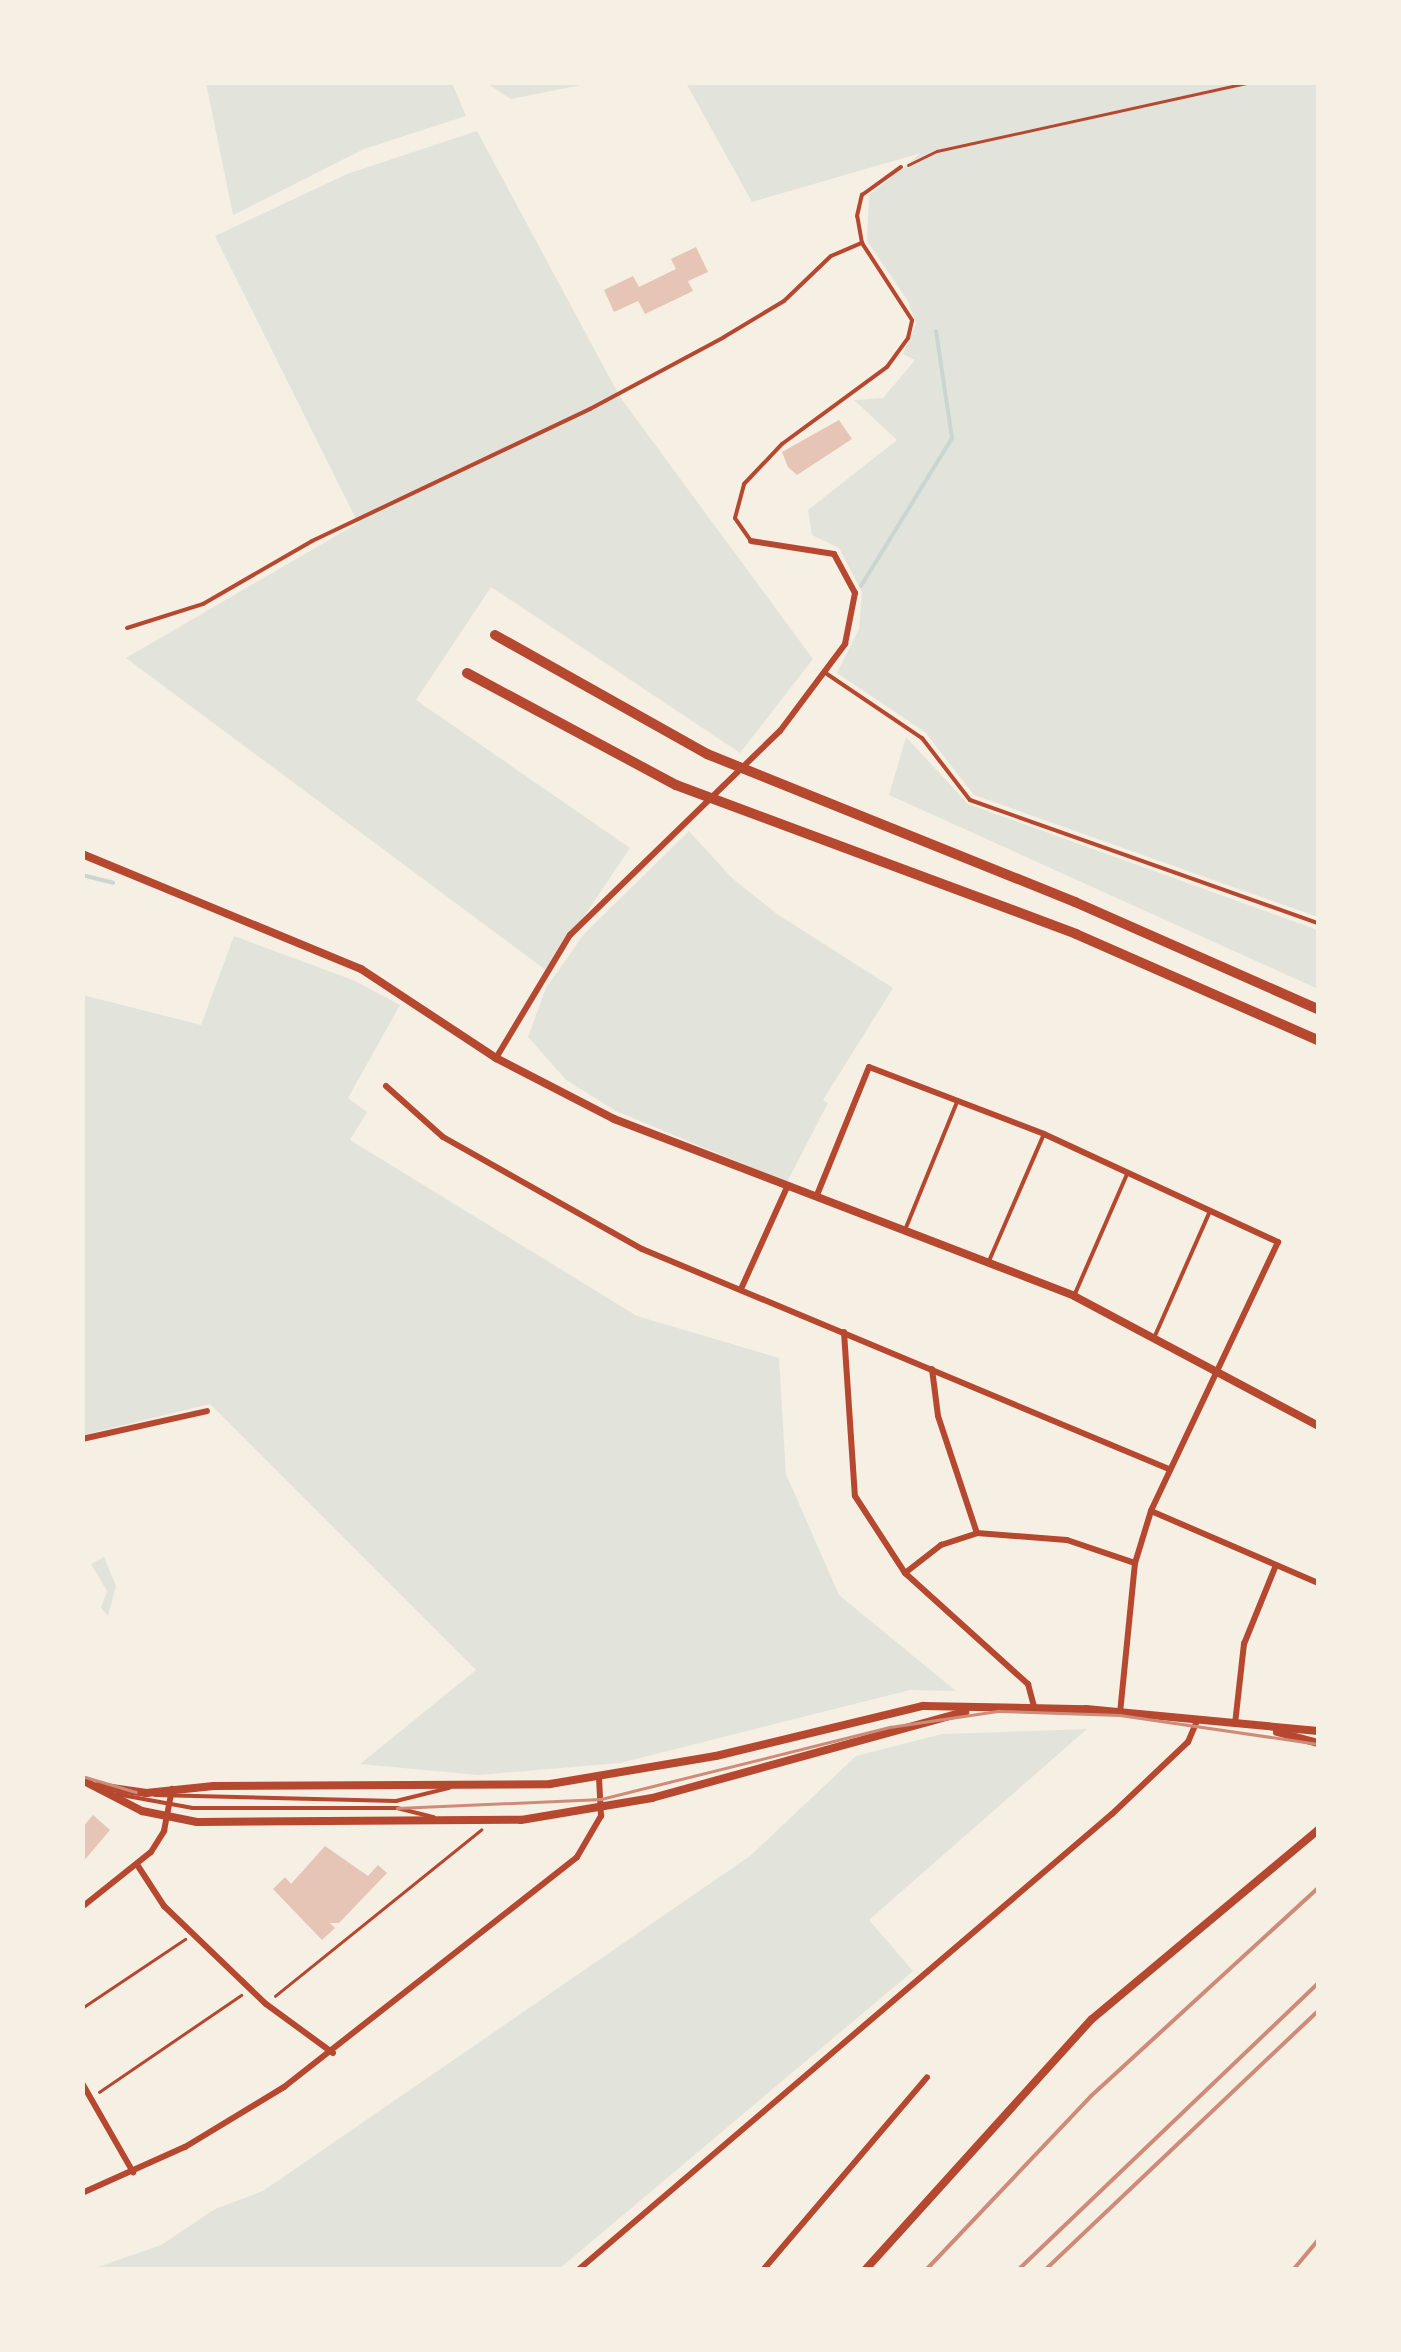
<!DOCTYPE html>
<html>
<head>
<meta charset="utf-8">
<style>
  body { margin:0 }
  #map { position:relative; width:1401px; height:2352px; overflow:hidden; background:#f6efe4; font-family:"Public Sans",sans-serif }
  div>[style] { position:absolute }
  .green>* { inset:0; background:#e2e4dc }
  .stream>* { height:4px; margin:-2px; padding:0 2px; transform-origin:2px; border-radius:2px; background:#c9d6d2 }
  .building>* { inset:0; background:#e6c5b7 }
  .path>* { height:2.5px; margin:-1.25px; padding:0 1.25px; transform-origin:1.25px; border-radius:1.25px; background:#b5482f }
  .service>* { height:4px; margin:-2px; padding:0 2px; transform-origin:2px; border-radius:2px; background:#b5482f }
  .minor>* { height:6px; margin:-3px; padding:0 3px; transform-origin:3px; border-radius:3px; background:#b5482f }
  .tertiary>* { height:8px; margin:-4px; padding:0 4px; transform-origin:4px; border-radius:4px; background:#b5482f }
  .trunk>* { height:10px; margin:-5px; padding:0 5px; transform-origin:5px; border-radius:5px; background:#b5482f }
  .tram>* { height:2.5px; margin:-1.25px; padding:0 1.25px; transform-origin:1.25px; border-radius:1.25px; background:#cf8b77 }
  .rail>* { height:4px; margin:-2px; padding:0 2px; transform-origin:2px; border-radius:2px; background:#cf8b77 }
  span { translate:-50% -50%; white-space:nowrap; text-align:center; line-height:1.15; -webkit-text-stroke:8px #f6efe4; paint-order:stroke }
  .frame { position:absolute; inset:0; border:85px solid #f6efe4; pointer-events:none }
</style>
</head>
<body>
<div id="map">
  <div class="green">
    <div style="clip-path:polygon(206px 83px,452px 83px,466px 116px,364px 149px,233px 215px)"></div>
    <div style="clip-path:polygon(486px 83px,591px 83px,511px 99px)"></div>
    <div style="clip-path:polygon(686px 83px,1318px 83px,1318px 917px,974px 795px,925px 732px,837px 673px,859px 629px,862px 592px,839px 548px,812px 535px,808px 510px,897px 440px,854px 400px,883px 398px,915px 360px,903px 354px,916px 324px,908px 301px,867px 241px,869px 195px,921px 153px,752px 202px)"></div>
    <div style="clip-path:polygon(477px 131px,620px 397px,813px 659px,740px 753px,491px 587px,416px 700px,630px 848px,547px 971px,126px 658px,358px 523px,215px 236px,347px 174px)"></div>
    <div style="clip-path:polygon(906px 737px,968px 804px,1318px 930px,1318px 989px,889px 795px)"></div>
    <div style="clip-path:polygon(689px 831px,732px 878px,777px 914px,893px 988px,823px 1100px,828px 1103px,787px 1182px,616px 1111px,566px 1080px,528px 1037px,546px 988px,584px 934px)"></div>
    <div style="clip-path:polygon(234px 936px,353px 980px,400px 1005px,348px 1098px,367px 1112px,350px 1140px,637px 1316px,779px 1358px,786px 1474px,839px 1595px,956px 1691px,910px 1690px,620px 1763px,479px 1775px,360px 1764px,476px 1670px,210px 1404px,83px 1435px,83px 995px,201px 1025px)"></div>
    <div style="clip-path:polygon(104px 1557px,116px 1586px,108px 1616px,101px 1608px,107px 1591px,91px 1564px)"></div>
    <div style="clip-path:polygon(1087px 1729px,869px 1920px,913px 1971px,559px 2269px,92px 2269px,161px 2245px,215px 2209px,263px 2191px,750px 1856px,856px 1756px,942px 1734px)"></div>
  </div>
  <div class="stream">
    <div style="left:861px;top:586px;width:174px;rotate:-58.4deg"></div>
    <div style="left:952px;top:438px;width:108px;rotate:-98.5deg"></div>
    <div style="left:82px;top:875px;width:32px;rotate:14deg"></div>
  </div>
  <div class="building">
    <div style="clip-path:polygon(696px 247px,708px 272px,688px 281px,693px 291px,645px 314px,638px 301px,614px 312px,604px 290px,633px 276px,639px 287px,676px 269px,671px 259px)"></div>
    <div style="clip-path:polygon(839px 420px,852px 439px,797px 475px,788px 467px,782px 452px)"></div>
    <div style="clip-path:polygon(93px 1815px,110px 1830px,82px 1863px,82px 1828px)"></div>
    <div style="clip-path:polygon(325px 1846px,368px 1876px,378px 1865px,387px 1873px,339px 1923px,330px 1923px,335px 1928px,322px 1940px,273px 1889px,285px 1877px,291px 1884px)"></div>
  </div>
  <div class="path">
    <div style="left:908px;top:165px;width:32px;rotate:-26deg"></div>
    <div style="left:937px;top:151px;width:322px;rotate:-12.4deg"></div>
    <div style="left:275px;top:1996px;width:265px;rotate:-38.9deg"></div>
    <div style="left:82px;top:2008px;width:124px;rotate:-33.8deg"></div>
    <div style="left:99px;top:2092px;width:172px;rotate:-34.3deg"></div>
  </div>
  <div class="service">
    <div style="left:751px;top:541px;width:28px;rotate:-125deg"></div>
    <div style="left:735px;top:518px;width:35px;rotate:-75deg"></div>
    <div style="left:744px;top:484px;width:55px;rotate:-46.5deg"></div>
    <div style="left:782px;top:444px;width:130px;rotate:-36.3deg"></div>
    <div style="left:887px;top:367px;width:36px;rotate:-54deg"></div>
    <div style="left:908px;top:338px;width:18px;rotate:-77deg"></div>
    <div style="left:912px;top:320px;width:92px;rotate:-123deg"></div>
    <div style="left:862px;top:243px;width:27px;rotate:-100deg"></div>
    <div style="left:857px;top:216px;width:22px;rotate:-77deg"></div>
    <div style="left:862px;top:195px;width:48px;rotate:-35.7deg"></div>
    <div style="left:127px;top:628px;width:80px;rotate:-17.5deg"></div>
    <div style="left:203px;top:604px;width:126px;rotate:-30deg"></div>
    <div style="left:312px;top:541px;width:308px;rotate:-25.4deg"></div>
    <div style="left:590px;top:409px;width:152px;rotate:-28.2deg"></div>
    <div style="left:724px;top:337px;width:70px;rotate:-31deg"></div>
    <div style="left:784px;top:301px;width:65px;rotate:-43.8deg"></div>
    <div style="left:831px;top:256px;width:34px;rotate:-23deg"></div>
    <div style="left:827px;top:674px;width:115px;rotate:34deg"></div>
    <div style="left:922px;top:738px;width:78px;rotate:52.3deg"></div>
    <div style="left:970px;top:800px;width:369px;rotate:19.5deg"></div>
    <div style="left:905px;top:1230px;width:138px;rotate:-67.9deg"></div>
    <div style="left:989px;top:1261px;width:138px;rotate:-66.6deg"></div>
    <div style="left:1074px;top:1296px;width:135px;rotate:-66.5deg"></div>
    <div style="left:1154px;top:1338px;width:139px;rotate:-66.2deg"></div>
    <div style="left:116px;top:1794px;width:78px;rotate:10.3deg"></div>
    <div style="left:193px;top:1808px;width:204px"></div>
    <div style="left:397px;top:1808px;width:38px;rotate:14deg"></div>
    <div style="left:155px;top:1795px;width:241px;rotate:1.4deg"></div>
    <div style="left:396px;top:1801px;width:55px;rotate:-13.8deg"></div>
  </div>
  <div class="minor">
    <div style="left:496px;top:1058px;width:144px;rotate:-59deg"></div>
    <div style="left:570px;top:935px;width:293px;rotate:-44.2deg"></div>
    <div style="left:780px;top:731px;width:109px;rotate:-53.2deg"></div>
    <div style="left:845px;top:644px;width:52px;rotate:-78.9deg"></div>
    <div style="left:855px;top:593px;width:44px;rotate:-118.3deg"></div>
    <div style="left:834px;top:554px;width:84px;rotate:-171.1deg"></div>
    <div style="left:386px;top:1086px;width:76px;rotate:41.8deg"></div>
    <div style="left:443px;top:1137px;width:228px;rotate:29.4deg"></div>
    <div style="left:642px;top:1249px;width:571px;rotate:22.66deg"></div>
    <div style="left:817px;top:1195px;width:138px;rotate:-67.9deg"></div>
    <div style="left:869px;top:1067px;width:187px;rotate:20.9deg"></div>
    <div style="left:1044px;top:1134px;width:258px;rotate:24.8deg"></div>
    <div style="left:1278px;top:1242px;width:297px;rotate:115.3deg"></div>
    <div style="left:1151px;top:1511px;width:54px;rotate:107.1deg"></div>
    <div style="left:1135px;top:1563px;width:150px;rotate:95.7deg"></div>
    <div style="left:741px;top:1289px;width:112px;rotate:-65.7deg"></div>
    <div style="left:844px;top:1332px;width:164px;rotate:86.2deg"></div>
    <div style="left:855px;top:1496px;width:92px;rotate:57deg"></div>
    <div style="left:905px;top:1573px;width:166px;rotate:42.1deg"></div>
    <div style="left:1028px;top:1684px;width:24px;rotate:75deg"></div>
    <div style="left:932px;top:1369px;width:47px;rotate:82.7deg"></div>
    <div style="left:938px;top:1416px;width:123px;rotate:71.6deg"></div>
    <div style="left:82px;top:1439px;width:128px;rotate:-12.6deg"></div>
    <div style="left:1151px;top:1511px;width:182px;rotate:23.3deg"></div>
    <div style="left:905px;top:1573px;width:46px;rotate:-37.9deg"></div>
    <div style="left:941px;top:1545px;width:38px;rotate:-18deg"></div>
    <div style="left:977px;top:1533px;width:90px;rotate:4.4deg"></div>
    <div style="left:1067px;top:1540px;width:72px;rotate:18.7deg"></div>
    <div style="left:1235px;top:1724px;width:81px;rotate:-83.6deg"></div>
    <div style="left:1244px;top:1644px;width:85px;rotate:-67.9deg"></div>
    <div style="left:138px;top:1866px;width:48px;rotate:57deg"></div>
    <div style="left:164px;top:1906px;width:141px;rotate:43.9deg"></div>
    <div style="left:266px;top:2004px;width:83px;rotate:36.2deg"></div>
    <div style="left:82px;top:1907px;width:88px;rotate:-38.6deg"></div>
    <div style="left:151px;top:1852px;width:25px;rotate:-58deg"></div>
    <div style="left:164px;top:1831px;width:43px;rotate:-79.2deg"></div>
    <div style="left:82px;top:2083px;width:103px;rotate:60.2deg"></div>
    <div style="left:82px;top:2193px;width:113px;rotate:-24.1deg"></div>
    <div style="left:185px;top:2147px;width:116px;rotate:-31.2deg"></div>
    <div style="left:284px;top:2087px;width:372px;rotate:-38.1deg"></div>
    <div style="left:577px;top:1857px;width:48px;rotate:-59.7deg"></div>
    <div style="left:601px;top:1816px;width:39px;rotate:-93deg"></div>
    <div style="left:578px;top:2270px;width:702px;rotate:-40.5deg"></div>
    <div style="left:1112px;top:1814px;width:105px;rotate:-43.5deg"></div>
    <div style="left:1188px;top:1742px;width:23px;rotate:-67deg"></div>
    <div style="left:763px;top:2270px;width:253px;rotate:-49.6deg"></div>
  </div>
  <div class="tertiary">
    <div style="left:82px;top:854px;width:302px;rotate:22.4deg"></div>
    <div style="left:361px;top:969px;width:162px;rotate:33.4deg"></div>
    <div style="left:496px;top:1058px;width:133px;rotate:27.3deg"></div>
    <div style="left:614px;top:1119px;width:493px;rotate:21deg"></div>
    <div style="left:1074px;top:1296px;width:276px;rotate:28deg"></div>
    <div style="left:1277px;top:1732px;width:42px;rotate:15deg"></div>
    <div style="left:82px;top:1780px;width:68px;rotate:27.3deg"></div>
    <div style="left:142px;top:1811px;width:56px;rotate:11.3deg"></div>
    <div style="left:197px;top:1822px;width:324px;rotate:-0.4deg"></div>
    <div style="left:521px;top:1820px;width:133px;rotate:-9.5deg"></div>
    <div style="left:652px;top:1798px;width:325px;rotate:-15.4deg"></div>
    <div style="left:98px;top:1786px;width:49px;rotate:8.3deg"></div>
    <div style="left:146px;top:1793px;width:68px;rotate:-5.9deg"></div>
    <div style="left:214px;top:1786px;width:336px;rotate:-0.3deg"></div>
    <div style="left:550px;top:1784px;width:168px;rotate:-9.6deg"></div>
    <div style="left:716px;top:1756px;width:213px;rotate:-13.6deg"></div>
    <div style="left:923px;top:1706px;width:163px;rotate:1.1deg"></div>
    <div style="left:1086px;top:1709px;width:233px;rotate:5.4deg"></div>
    <div style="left:865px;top:2270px;width:338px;rotate:-47.9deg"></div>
    <div style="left:1092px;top:2019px;width:295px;rotate:-39.9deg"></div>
  </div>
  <div class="trunk">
    <div style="left:495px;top:635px;width:243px;rotate:29.3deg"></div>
    <div style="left:707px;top:754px;width:397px;rotate:21.9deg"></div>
    <div style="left:1075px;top:902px;width:266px;rotate:23.8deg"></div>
    <div style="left:467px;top:673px;width:237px;rotate:28.2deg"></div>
    <div style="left:676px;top:785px;width:427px;rotate:20.4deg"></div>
    <div style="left:1076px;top:934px;width:264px;rotate:23.7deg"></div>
  </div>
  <div class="tram">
    <div style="left:82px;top:1776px;width:56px;rotate:16.5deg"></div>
    <div style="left:397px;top:1808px;width:204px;rotate:-2.5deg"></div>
    <div style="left:601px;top:1799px;width:298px;rotate:-14deg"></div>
    <div style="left:890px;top:1727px;width:110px;rotate:-8.4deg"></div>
    <div style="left:999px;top:1711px;width:121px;rotate:1.9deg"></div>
    <div style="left:1120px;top:1715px;width:200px;rotate:8.3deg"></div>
  </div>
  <div class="rail">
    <div style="left:926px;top:2270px;width:240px;rotate:-46.5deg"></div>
    <div style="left:1091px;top:2096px;width:308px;rotate:-42.5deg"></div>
    <div style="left:1018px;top:2270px;width:415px;rotate:-43.7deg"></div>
    <div style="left:1045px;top:2270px;width:376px;rotate:-43.5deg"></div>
    <div style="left:1293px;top:2270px;width:39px;rotate:-50deg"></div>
  </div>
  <div class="frame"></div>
</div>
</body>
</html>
